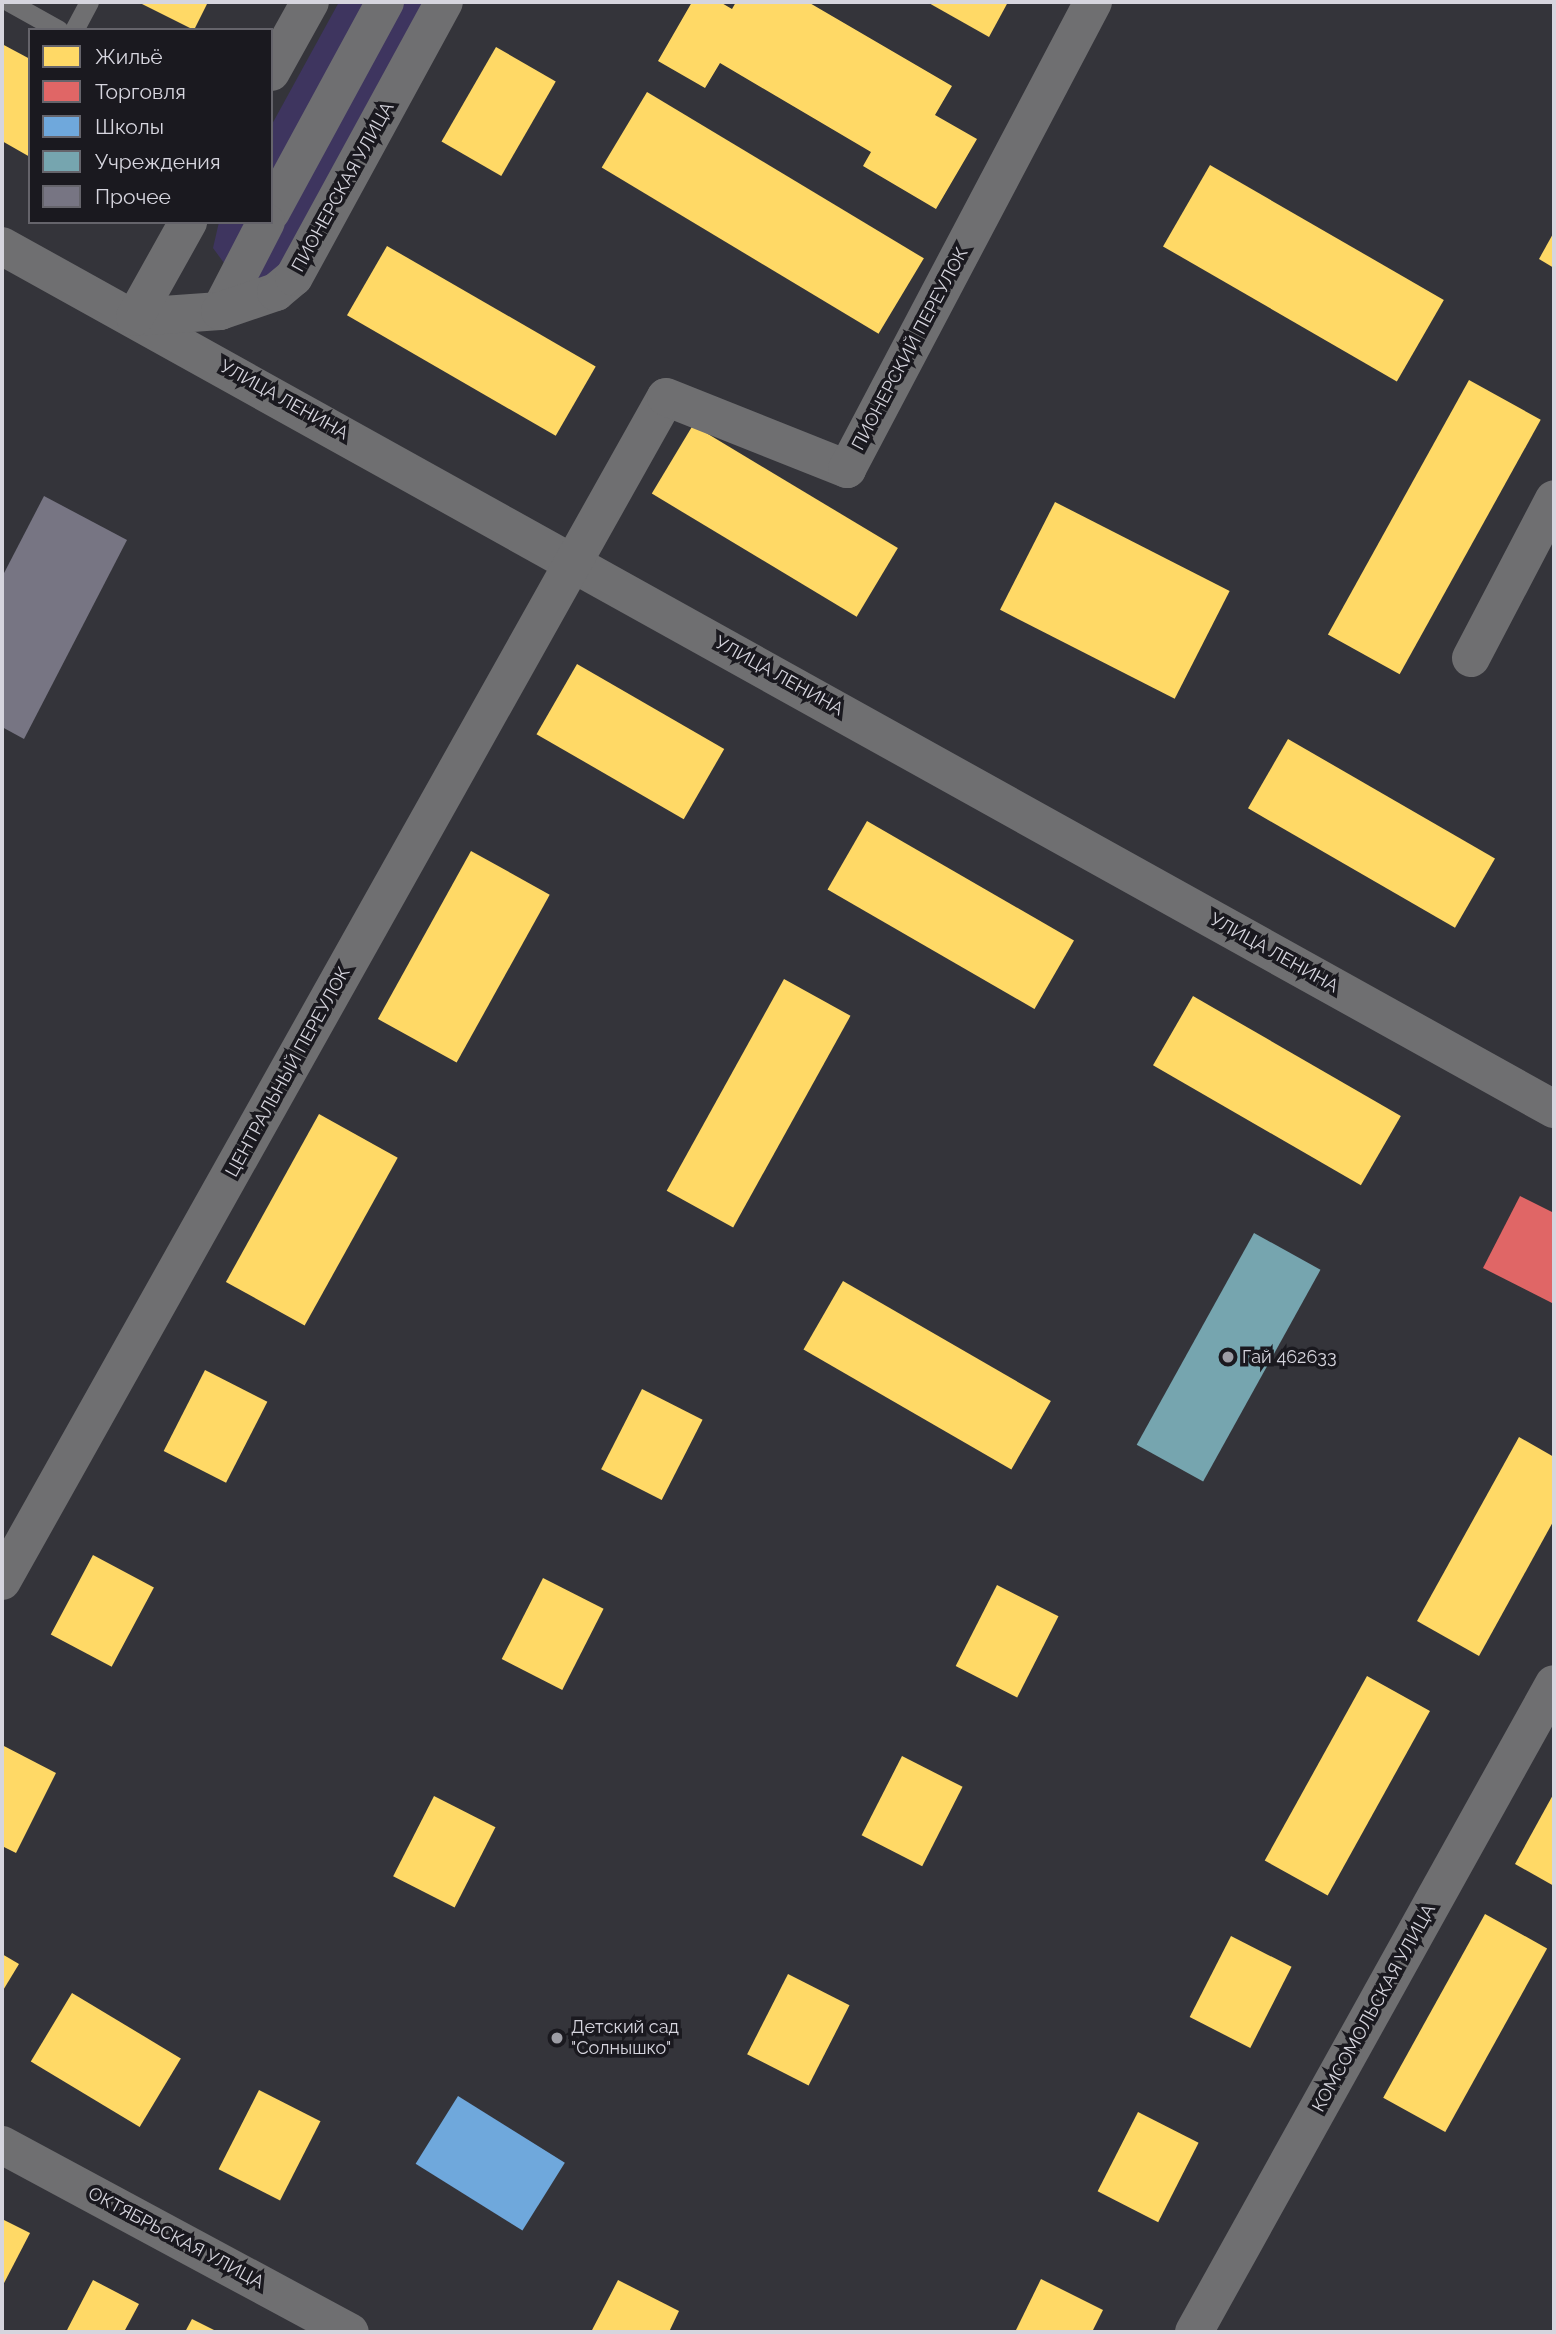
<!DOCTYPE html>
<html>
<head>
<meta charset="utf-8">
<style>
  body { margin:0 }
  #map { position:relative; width:1556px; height:2334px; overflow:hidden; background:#34343a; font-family:Raleway,sans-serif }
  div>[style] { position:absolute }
  .green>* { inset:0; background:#3e355f }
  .homes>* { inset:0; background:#ffd966; transform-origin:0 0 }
  .shops>* { inset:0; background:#e06666 }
  .schools>* { inset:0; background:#6fa8dc; transform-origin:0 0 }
  .public>* { inset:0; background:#76a5af; transform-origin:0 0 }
  .building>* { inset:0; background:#777583 }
  .lane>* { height:19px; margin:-9.5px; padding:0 9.5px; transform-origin:9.5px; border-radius:9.5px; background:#6f6f71 }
  .street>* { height:38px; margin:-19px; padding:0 19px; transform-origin:19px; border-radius:19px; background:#6f6f71 }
  .dots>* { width:19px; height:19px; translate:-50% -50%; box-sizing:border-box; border:4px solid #1a191f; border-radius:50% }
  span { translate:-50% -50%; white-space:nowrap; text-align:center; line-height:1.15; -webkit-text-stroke:7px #1a191f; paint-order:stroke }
  .street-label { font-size:18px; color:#d6d5de }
  .poi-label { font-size:18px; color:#d6d5de }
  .left { translate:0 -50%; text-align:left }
  .frame { position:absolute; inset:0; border:4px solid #d6d5de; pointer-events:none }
  .legend { position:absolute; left:28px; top:28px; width:245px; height:196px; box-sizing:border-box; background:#1a191f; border:2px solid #65646b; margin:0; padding:9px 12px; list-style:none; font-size:21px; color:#d6d5de }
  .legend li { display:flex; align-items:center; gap:14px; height:35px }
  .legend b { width:35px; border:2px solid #65646b }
</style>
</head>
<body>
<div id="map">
  <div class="green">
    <div style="clip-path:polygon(339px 2px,434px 2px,294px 262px,268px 281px,235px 278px,213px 248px,219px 222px,271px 222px,271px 126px)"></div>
  </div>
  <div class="homes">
    <div style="clip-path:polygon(138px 2px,208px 2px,194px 30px)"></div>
    <div style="clip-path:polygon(692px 2px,720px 2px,732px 9px,736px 2px,808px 2px,952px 86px,935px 115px,977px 139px,936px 209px,863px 166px,871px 152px,720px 63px,705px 88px,658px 61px)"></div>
    <div style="clip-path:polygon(927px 2px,1008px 2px,989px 37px)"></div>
    <div style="clip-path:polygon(2px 44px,30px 59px,30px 157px,2px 141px)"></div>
    <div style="left:496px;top:47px;width:69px;height:109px;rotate:30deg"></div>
    <div style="left:647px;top:92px;width:323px;height:88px;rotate:31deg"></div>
    <div style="left:1210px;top:165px;width:270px;height:94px;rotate:30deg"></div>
    <div style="clip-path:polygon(1554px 232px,1554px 268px,1539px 259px)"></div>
    <div style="left:387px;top:246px;width:241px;height:80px;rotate:30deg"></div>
    <div style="left:1469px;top:380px;width:82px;height:291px;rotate:29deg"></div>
    <div style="left:693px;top:425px;width:239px;height:80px;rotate:31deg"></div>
    <div style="left:1055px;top:502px;width:196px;height:121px;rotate:27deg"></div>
    <div style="left:577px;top:664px;width:170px;height:81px;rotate:30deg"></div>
    <div style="left:1288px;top:739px;width:239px;height:80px;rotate:30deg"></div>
    <div style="left:867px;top:821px;width:239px;height:79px;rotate:30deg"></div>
    <div style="left:471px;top:851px;width:90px;height:192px;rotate:29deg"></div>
    <div style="left:784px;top:979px;width:76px;height:242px;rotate:29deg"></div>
    <div style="left:1193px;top:996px;width:240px;height:80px;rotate:30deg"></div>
    <div style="left:319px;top:1114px;width:90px;height:192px;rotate:29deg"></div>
    <div style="left:843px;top:1281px;width:240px;height:79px;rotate:30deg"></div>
    <div style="left:205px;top:1370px;width:70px;height:91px;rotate:27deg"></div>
    <div style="left:642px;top:1389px;width:68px;height:90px;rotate:27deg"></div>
    <div style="clip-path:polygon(1519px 1437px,1554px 1457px,1554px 1520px,1479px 1656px,1417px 1621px)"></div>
    <div style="left:93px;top:1555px;width:69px;height:90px;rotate:28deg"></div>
    <div style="left:543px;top:1578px;width:68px;height:91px;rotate:27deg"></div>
    <div style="left:997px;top:1585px;width:69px;height:91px;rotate:27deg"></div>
    <div style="left:1367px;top:1676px;width:72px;height:211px;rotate:29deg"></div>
    <div style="clip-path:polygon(2px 1745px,56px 1773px,16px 1853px,2px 1846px)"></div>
    <div style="left:902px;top:1756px;width:68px;height:89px;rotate:27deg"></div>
    <div style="clip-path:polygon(1554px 1793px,1554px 1886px,1515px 1864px)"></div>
    <div style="left:434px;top:1796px;width:69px;height:90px;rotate:27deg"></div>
    <div style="left:1485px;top:1914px;width:71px;height:210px;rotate:29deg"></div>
    <div style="left:1231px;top:1936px;width:68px;height:91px;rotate:27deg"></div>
    <div style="clip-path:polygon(2px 1954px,19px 1964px,2px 1992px)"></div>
    <div style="left:788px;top:1974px;width:69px;height:90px;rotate:27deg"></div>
    <div style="left:72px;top:1993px;width:127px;height:80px;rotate:31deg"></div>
    <div style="left:259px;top:2090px;width:69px;height:89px;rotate:27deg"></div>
    <div style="left:1138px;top:2112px;width:68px;height:89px;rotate:27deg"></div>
    <div style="clip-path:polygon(2px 2219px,30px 2233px,2px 2287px)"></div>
    <div style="clip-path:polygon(1041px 2279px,1103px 2310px,1092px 2332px,1015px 2332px)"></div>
    <div style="clip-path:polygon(93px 2280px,139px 2304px,124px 2332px,66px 2332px)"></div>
    <div style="clip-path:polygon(618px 2280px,679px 2311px,669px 2332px,591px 2332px)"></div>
    <div style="clip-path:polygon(192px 2319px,218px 2332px,185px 2332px)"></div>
  </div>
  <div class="shops">
    <div style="clip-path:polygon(1520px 1196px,1554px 1213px,1554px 1304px,1483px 1268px)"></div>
  </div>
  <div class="schools">
    <div style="left:458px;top:2096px;width:126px;height:80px;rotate:32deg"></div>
  </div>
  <div class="public">
    <div style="left:1254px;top:1233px;width:76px;height:242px;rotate:29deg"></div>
  </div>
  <div class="building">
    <div style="clip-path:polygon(44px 496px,127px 540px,24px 739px,2px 727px,2px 577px)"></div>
  </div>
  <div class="lane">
    <div style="left:9px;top:2px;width:57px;rotate:29.2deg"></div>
    <div style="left:74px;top:30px;width:32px;rotate:-62deg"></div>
  </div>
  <div class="street">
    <div style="left:271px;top:72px;width:80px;rotate:-60.9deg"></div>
    <div style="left:271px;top:212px;width:239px;rotate:-61.5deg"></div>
    <div style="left:2px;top:246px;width:1776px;rotate:29.08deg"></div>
    <div style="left:220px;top:311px;width:100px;rotate:-62.7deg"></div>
    <div style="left:135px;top:317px;width:85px;rotate:-4deg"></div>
    <div style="left:220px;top:311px;width:59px;rotate:-18.7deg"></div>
    <div style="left:276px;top:292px;width:23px;rotate:-40deg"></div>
    <div style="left:294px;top:277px;width:313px;rotate:-61.4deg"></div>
    <div style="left:135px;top:317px;width:109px;rotate:-60.8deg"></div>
    <div style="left:1471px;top:658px;width:179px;rotate:-62.4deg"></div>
    <div style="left:2px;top:1581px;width:1357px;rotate:-60.72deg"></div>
    <div style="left:666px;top:397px;width:195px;rotate:21.7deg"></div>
    <div style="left:847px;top:469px;width:528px;rotate:-62.22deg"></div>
    <div style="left:2px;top:2145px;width:395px;rotate:28.3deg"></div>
    <div style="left:1194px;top:2332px;width:741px;rotate:-60.95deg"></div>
  </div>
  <div class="dots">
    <div style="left:1228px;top:1357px;background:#9d9da5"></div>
    <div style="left:557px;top:2038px;background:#9d9da5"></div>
  </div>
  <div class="street-label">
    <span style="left:343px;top:187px;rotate:-61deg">ПИОНЕРСКАЯ УЛИЦА</span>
    <span style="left:910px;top:349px;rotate:-62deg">ПИОНЕРСКИЙ ПЕРЕУЛОК</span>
    <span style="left:284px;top:400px;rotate:29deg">УЛИЦА ЛЕНИНА</span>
    <span style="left:779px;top:676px;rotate:29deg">УЛИЦА ЛЕНИНА</span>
    <span style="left:1274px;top:953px;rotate:29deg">УЛИЦА ЛЕНИНА</span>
    <span style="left:288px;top:1072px;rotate:-61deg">ЦЕНТРАЛЬНЫЙ ПЕРЕУЛОК</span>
    <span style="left:1374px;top:2008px;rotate:-61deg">КОМСОМОЛЬСКАЯ УЛИЦА</span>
    <span style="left:176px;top:2238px;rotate:28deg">ОКТЯБРЬСКАЯ УЛИЦА</span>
  </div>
  <div class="poi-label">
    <span class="left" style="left:1242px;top:1357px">Гай 462633</span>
    <span class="left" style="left:571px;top:2038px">Детский сад<br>"Солнышко"</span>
  </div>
  <div class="frame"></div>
  <ul class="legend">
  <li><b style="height:19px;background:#ffd966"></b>Жильё</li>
  <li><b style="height:19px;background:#e06666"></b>Торговля</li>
  <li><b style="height:19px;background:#6fa8dc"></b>Школы</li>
  <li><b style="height:19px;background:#76a5af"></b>Учреждения</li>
  <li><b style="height:19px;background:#777583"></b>Прочее</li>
  </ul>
</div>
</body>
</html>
